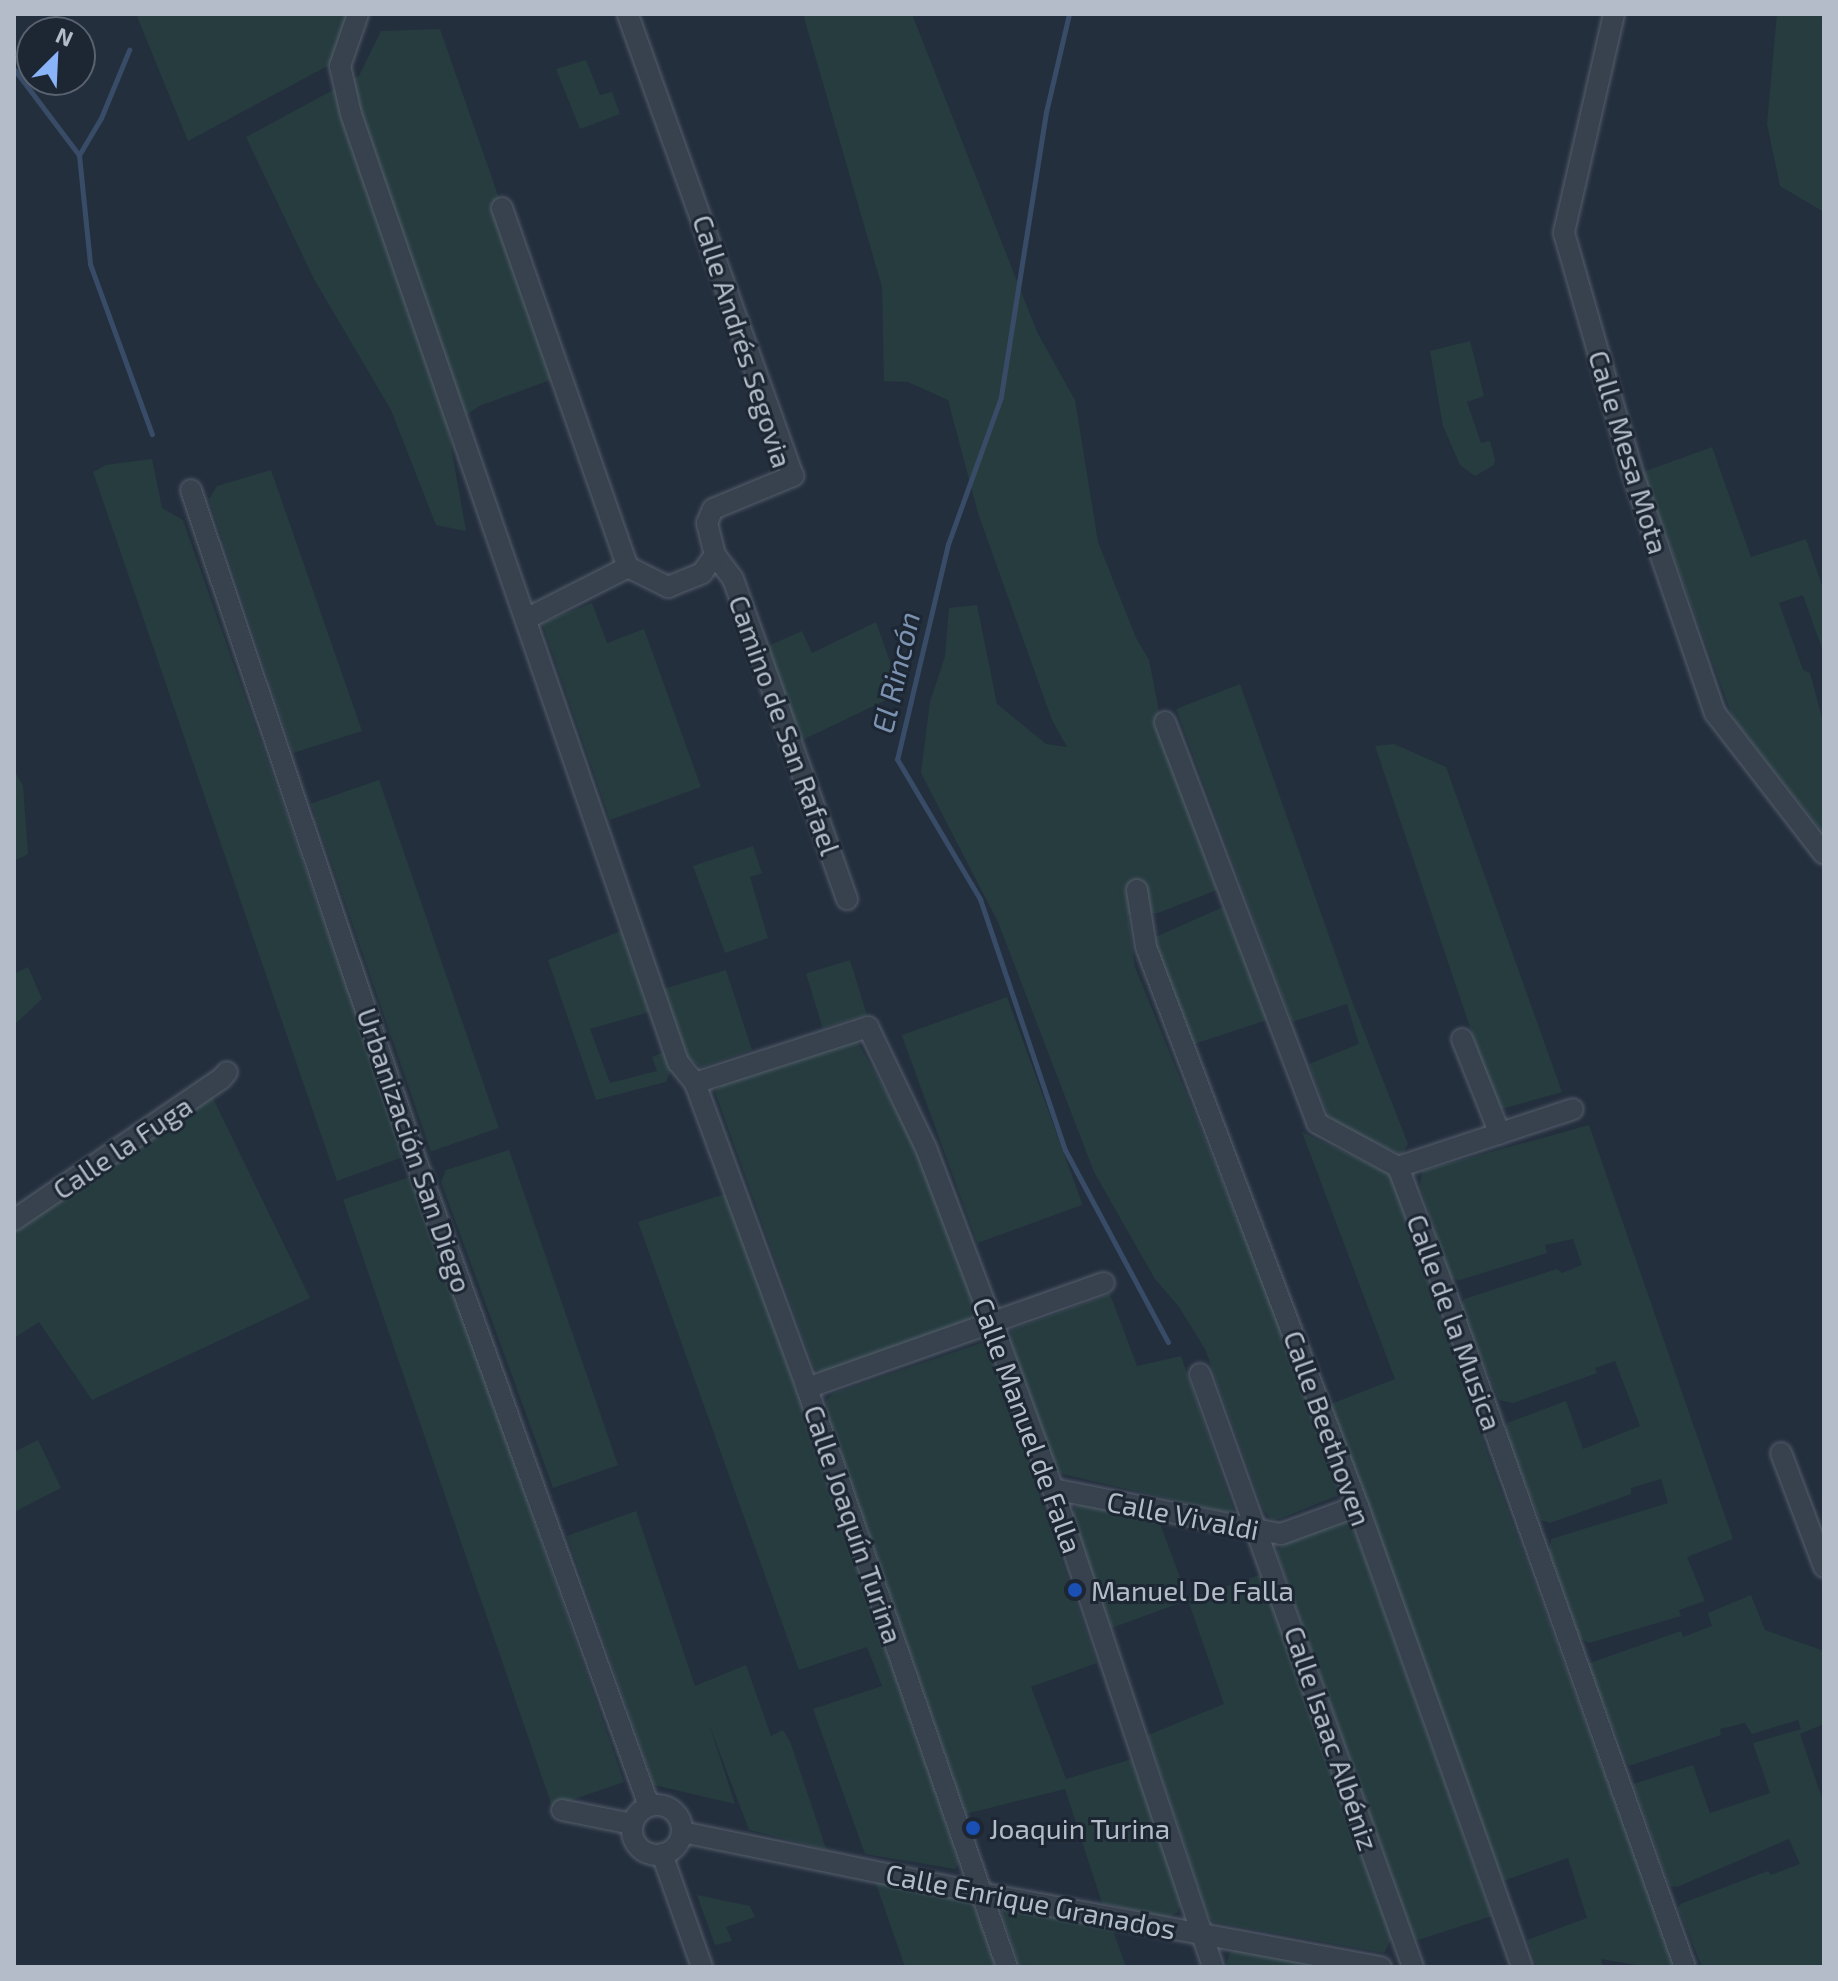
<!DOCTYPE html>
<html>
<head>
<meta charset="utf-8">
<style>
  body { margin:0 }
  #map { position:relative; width:1838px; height:1981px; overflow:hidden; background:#242f3e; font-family:"Exo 2",sans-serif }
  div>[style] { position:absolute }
  .green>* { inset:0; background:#263c3f; transform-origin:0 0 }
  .stream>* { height:5px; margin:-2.5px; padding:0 2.5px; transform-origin:2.5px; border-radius:2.5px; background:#394c67 }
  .roads { filter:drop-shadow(0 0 2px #565f6c) drop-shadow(0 0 2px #565f6c) }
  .street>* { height:20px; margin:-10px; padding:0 10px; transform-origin:10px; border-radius:10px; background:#38414e }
  .street>.ring { margin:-10px; padding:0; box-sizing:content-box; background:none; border:20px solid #38414e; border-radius:50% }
  .dots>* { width:22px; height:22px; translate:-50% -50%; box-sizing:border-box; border:4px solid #1d2633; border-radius:50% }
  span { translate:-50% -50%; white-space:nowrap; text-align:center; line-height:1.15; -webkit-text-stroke:6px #1d2633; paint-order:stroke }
  .street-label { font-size:28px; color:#b4bcc9 }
  .poi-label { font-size:28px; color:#b4bcc9 }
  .left { translate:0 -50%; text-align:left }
  .water-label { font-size:30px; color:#7c92b1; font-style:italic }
  .frame { position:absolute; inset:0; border:16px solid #b4bcc9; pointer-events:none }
  .north { position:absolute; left:16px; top:16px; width:80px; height:80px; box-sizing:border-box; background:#1d2633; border:2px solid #59626f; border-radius:50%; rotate:24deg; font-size:22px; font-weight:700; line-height:32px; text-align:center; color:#b4bcc9 }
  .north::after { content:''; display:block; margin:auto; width:28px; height:36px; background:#8ab4f8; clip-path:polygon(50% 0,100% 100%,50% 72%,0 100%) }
</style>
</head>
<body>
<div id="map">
  <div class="green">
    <div style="clip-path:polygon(136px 14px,348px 14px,331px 64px,188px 141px)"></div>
    <div style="clip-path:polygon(803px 14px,912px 14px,1037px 332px,1075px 400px,1098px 542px,1136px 638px,1149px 660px,1165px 742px,1217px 890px,1158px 913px,1128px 915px,1135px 967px,1282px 1329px,1339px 1495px,1282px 1518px,1272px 1520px,1264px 1511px,1205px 1349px,1179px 1307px,1155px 1279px,1094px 1172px,998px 922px,921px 773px,930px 702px,945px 656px,949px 608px,977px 605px,997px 704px,1046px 744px,1067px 747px,1052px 720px,978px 513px,948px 400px,908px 382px,884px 381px,882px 287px)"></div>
    <div style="clip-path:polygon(1777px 14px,1817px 14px,1824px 18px,1824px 212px,1780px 186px,1767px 124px)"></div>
    <div style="clip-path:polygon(440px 29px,561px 376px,479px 406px,448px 429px,466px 531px,436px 525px,391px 410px,314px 279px,246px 137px,359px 76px,381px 31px)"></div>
    <div style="clip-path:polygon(586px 60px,600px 95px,612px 92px,620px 114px,580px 129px,556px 69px)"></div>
    <div style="clip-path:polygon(1470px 341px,1484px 396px,1467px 402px,1481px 443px,1490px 441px,1495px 460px,1494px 465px,1475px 476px,1460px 465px,1443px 426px,1430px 351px)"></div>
    <div style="clip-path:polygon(1712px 447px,1751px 557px,1806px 539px,1824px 591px,1824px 654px,1803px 595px,1779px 603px,1803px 670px,1810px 673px,1824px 725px,1824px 834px,1733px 718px,1643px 472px)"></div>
    <div style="clip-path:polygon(152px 459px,162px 508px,183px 520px,404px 1150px,403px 1157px,337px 1181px,93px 472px,106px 465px)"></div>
    <div style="clip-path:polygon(271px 470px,362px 731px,293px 753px,209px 499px,217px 486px)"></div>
    <div style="clip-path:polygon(592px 603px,607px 643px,644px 629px,701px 787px,610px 820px,542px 623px)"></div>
    <div style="clip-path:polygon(876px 622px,901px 693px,800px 741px,766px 647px,802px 631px,812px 653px)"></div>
    <div style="clip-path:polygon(1240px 684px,1352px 1001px,1408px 1144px,1402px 1155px,1339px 1125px,1328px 1115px,1309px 1064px,1359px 1044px,1347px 1004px,1292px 1022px,1176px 709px)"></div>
    <div style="clip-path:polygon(1394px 744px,1446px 767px,1562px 1092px,1498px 1110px,1375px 746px)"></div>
    <div style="clip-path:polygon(14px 770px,23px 786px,28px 854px,14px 861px)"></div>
    <div style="left:379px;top:780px;width:368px;height:72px;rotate:71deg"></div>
    <div style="clip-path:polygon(753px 846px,762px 873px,750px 877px,768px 938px,725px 953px,693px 866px)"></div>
    <div style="clip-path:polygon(1223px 907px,1270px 1019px,1185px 1047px,1151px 939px)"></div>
    <div style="clip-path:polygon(626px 929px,649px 1012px,590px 1029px,610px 1083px,657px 1071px,652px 1057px,664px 1052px,671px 1070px,666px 1082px,596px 1100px,548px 960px)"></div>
    <div style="left:850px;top:960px;width:57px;height:46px;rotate:73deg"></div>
    <div style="clip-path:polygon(28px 967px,42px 999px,14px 1025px,14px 974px)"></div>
    <div style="clip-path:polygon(726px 970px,752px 1050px,701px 1067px,687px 1057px,663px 989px)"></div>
    <div style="left:1007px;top:997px;width:221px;height:112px;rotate:70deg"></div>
    <div style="clip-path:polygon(857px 1041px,915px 1143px,976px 1307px,974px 1316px,962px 1328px,821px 1372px,814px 1368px,715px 1092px,722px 1085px)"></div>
    <div style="clip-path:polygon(208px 1088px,310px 1298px,92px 1400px,39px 1322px,14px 1338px,14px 1221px)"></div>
    <div style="clip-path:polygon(1589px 1125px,1733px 1539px,1687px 1557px,1705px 1601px,1679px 1610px,1681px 1616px,1589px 1643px,1580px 1639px,1549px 1551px,1551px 1539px,1668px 1503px,1661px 1479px,1631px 1488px,1631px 1494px,1550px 1523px,1540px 1520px,1505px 1431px,1507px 1423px,1566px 1401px,1583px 1449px,1640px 1426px,1615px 1361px,1595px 1368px,1597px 1373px,1513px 1403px,1499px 1400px,1461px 1307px,1464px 1299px,1557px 1269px,1562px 1273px,1582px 1265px,1573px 1239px,1545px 1245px,1547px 1253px,1460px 1280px,1450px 1278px,1420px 1185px,1422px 1171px)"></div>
    <div style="clip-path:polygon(1302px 1132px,1388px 1173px,1393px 1180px,1491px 1464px,1675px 1967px,1649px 1967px,1601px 1959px,1603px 1967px,1537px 1967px,1527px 1940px,1587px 1918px,1568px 1858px,1503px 1881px,1331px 1404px,1395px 1379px)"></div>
    <div style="clip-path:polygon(509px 1150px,618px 1465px,553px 1488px,441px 1182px,446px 1170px)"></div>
    <div style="left:415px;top:1175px;width:642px;height:76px;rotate:71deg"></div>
    <div style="clip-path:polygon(728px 1193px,938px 1800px,959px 1863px,955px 1869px,865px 1854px,813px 1709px,882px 1686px,867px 1647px,799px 1670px,638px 1222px)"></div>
    <div style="clip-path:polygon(1110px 1294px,1137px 1366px,1181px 1356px,1235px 1514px,1062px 1474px,1056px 1468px,1010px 1340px,1011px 1330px)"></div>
    <div style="clip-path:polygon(981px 1343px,988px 1345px,1097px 1663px,1031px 1687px,1066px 1779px,1132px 1759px,1181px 1901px,1178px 1912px,1167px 1918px,1102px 1903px,1065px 1789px,966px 1814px,828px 1415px,826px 1400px,834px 1393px)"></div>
    <div style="clip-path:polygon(38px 1440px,61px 1488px,14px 1512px,14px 1452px)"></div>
    <div style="clip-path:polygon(1085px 1502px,1159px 1521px,1188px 1599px,1263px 1574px,1392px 1938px,1384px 1953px,1213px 1922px,1208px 1915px,1148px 1735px,1224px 1704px,1188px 1600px,1109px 1629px,1071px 1519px,1075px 1507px)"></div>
    <div style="clip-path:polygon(636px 1511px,695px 1686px,746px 1665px,771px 1736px,783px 1730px,790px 1741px,826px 1849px,749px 1830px,709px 1724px,735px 1804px,654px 1785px,567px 1536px)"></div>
    <div style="clip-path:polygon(1341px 1519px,1350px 1520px,1356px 1533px,1492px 1916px,1415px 1941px,1276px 1551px,1295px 1534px)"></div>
    <div style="clip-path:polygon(1751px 1595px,1765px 1630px,1824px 1651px,1824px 1724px,1800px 1734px,1824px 1804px,1824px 1967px,1702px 1967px,1678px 1908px,1680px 1904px,1768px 1871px,1771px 1875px,1800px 1864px,1789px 1839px,1677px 1887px,1670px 1886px,1633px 1784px,1693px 1765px,1710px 1813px,1770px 1793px,1753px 1743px,1801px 1729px,1798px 1720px,1752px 1734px,1745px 1723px,1720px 1729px,1721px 1735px,1629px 1766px,1587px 1664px,1681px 1631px,1683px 1637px,1712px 1626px,1708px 1613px)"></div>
    <div style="clip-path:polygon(875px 1881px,964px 1897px,973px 1903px,996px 1967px,905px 1967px)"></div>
    <div style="clip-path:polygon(697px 1895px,750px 1906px,755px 1917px,726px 1927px,732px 1941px,715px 1945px)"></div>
    <div style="clip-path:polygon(1005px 1907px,1112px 1928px,1126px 1967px,1020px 1967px,1001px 1912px)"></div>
    <div style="clip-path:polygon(1239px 1948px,1319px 1962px,1320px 1967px,1225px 1967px,1230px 1953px)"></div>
  </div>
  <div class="stream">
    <div style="left:1069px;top:14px;width:101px;rotate:103.2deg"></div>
    <div style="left:1046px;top:112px;width:289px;rotate:99deg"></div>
    <div style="left:1001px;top:397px;width:156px;rotate:109.8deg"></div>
    <div style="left:948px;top:544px;width:221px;rotate:103.3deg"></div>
    <div style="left:897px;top:759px;width:163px;rotate:59.3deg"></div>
    <div style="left:980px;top:899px;width:265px;rotate:71.3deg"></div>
    <div style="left:1065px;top:1150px;width:218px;rotate:61.8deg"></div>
    <div style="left:14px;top:69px;width:108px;rotate:52.9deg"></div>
    <div style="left:79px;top:155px;width:110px;rotate:84.2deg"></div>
    <div style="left:90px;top:264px;width:181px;rotate:70deg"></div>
    <div style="left:79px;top:155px;width:43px;rotate:-59.3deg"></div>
    <div style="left:101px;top:118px;width:74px;rotate:-67.6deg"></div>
  </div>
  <div class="roads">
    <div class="street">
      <div style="left:358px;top:14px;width:55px;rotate:109.1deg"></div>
      <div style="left:340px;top:66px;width:49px;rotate:77.1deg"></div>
      <div style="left:351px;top:114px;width:1003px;rotate:70.97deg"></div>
      <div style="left:678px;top:1062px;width:27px;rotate:51deg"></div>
      <div style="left:695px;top:1083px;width:325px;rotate:69.8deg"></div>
      <div style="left:807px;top:1388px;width:613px;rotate:70.94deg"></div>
      <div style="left:1614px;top:14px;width:225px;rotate:102.9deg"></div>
      <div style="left:1564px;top:233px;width:251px;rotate:74deg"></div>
      <div style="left:1633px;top:474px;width:253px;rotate:71.1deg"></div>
      <div style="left:1715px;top:713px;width:178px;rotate:52.3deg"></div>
      <div style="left:502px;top:208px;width:380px;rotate:70.7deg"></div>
      <div style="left:191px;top:490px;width:713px;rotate:71.44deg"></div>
      <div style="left:418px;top:1166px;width:680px;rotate:70.15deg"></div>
      <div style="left:715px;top:555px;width:30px;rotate:53deg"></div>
      <div style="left:733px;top:579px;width:340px;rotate:70.4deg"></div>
      <div style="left:526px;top:619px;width:114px;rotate:-27deg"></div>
      <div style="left:628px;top:567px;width:45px;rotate:26.6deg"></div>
      <div style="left:668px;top:587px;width:37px;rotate:-22deg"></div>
      <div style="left:702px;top:573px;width:22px;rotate:-54deg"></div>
      <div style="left:715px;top:555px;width:33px;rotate:-104deg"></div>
      <div style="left:707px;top:523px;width:15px;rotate:-67deg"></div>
      <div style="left:713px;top:509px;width:87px;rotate:-22.4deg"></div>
      <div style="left:793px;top:476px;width:491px;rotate:-109.7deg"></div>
      <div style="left:1165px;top:722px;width:429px;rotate:69.2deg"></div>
      <div style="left:1317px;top:1123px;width:92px;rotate:28.5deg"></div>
      <div style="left:1398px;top:1167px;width:141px;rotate:69.3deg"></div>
      <div style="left:1448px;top:1299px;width:709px;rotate:70.47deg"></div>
      <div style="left:1137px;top:890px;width:58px;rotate:81deg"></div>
      <div style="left:1146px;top:947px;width:598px;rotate:69.23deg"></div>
      <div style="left:1358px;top:1506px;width:489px;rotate:70.4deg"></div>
      <div style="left:1462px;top:1039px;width:102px;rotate:68.2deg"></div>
      <div style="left:695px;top:1083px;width:182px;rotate:-17.9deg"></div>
      <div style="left:868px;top:1027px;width:134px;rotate:64.4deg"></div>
      <div style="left:926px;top:1148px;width:189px;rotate:69.3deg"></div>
      <div style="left:993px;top:1325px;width:175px;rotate:69.9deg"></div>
      <div style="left:1053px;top:1489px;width:504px;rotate:71.49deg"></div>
      <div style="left:1398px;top:1167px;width:184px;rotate:-18.3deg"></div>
      <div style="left:14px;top:1220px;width:250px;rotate:-34.3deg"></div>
      <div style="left:221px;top:1079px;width:9px;rotate:-49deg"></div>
      <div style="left:1200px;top:1374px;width:630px;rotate:70.24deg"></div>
      <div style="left:807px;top:1388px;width:315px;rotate:-19.5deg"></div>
      <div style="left:1781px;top:1453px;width:122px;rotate:69.3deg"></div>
      <div style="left:1053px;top:1489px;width:232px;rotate:11.2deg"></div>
      <div style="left:1281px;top:1534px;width:82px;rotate:-20deg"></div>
      <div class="ring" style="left:632px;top:1805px;width:30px;height:30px"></div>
      <div style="left:562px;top:1810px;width:71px;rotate:11.3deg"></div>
      <div style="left:682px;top:1832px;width:304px;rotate:11.6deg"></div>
      <div style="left:980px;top:1893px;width:408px;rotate:10.5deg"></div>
      <div style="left:662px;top:1854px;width:120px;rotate:70.5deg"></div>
    </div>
  </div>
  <div class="dots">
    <div style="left:1075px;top:1590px;background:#1a4fb4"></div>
    <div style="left:973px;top:1828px;background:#1a4fb4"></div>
  </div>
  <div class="street-label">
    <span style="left:743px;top:341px;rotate:72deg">Calle Andrés Segovia</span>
    <span style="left:1629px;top:452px;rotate:73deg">Calle Mesa Mota</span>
    <span style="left:785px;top:725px;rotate:70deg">Camino de San Rafael</span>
    <span style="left:122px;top:1147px;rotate:-34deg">Calle la Fuga</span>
    <span style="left:415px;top:1150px;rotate:71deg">Urbanización San Diego</span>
    <span style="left:1455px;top:1322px;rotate:70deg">Calle de la Musica</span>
    <span style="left:1028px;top:1425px;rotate:70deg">Calle Manuel de Falla</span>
    <span style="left:1328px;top:1428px;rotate:70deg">Calle Beethoven</span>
    <span style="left:1183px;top:1515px;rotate:11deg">Calle Vivaldi</span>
    <span style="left:854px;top:1524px;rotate:71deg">Calle Joaquín Turina</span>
    <span style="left:1332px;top:1738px;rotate:71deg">Calle Isaac Albéniz</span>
    <span style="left:1031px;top:1901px;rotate:11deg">Calle Enrique Granados</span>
  </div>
  <div class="poi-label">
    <span class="left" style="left:1091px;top:1590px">Manuel De Falla</span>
    <span class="left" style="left:989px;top:1828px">Joaquin Turina</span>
  </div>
  <div class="water-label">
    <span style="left:895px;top:672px;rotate:-77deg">El Rincón</span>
  </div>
  <div class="frame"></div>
  <div class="north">N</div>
</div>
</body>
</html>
